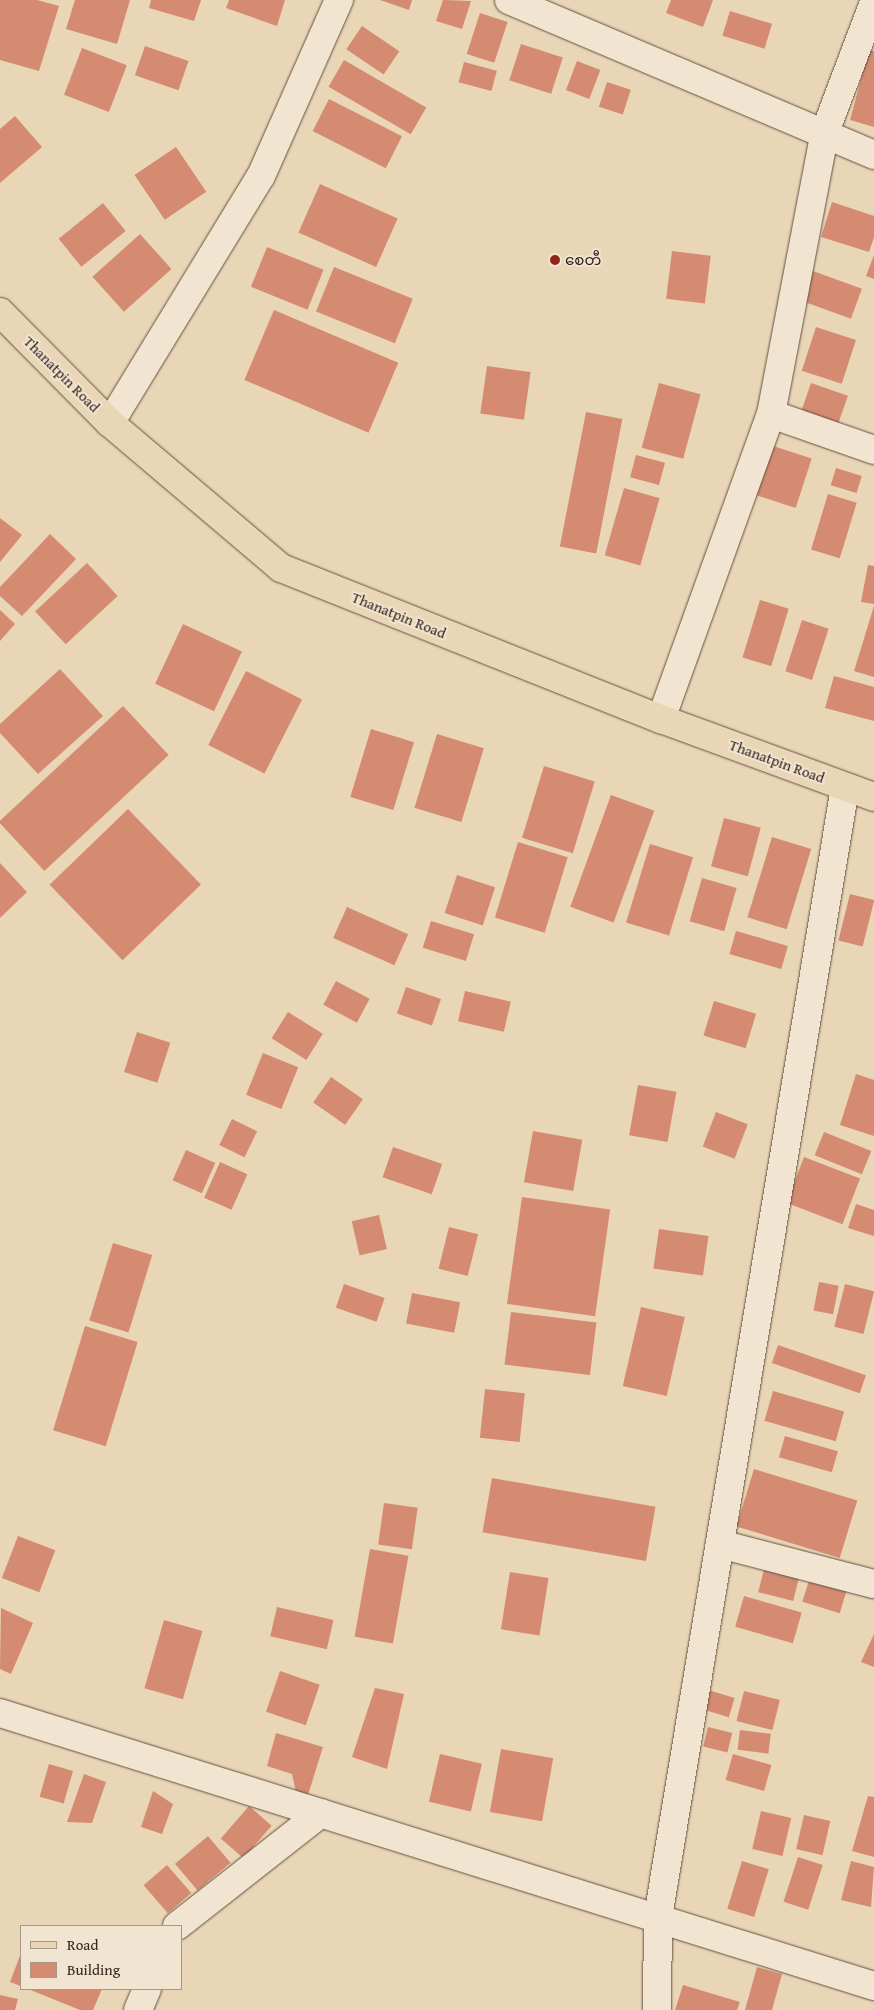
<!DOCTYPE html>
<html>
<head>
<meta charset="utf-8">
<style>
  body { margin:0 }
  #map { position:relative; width:874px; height:2010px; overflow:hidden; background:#e9d6b6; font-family:"Gentium Book Plus","Noto Sans Myanmar",serif }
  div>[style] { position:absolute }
  .building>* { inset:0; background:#d48b72; transform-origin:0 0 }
  .roads { filter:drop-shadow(0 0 1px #625042) drop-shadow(0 0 1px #625042) }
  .minor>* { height:28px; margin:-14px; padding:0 14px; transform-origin:14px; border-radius:14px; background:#f1e4d0 }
  .major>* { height:28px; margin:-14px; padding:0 14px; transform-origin:14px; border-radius:14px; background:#e9d6b6 }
  .dots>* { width:14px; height:14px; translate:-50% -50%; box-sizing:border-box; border:2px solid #f1e4d0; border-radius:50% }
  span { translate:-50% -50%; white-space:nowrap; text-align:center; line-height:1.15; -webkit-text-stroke:4px #f1e4d0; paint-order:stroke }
  .poi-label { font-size:15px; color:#35231c }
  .left { translate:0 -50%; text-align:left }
  .street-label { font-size:15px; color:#35231c }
  .legend { position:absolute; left:20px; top:1925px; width:162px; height:65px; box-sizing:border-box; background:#f1e4d0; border:1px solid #a69788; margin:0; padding:6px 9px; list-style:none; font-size:15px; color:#35231c }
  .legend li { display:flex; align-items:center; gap:10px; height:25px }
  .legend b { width:25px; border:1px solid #a69788 }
</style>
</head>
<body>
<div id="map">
  <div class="building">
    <div style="clip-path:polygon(0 0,37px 0,59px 6px,39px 71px,0 60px)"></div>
    <div style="clip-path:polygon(75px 0,130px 0,117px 44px,66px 29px)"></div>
    <div style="clip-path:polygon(151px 0,201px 0,194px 21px,149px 8px)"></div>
    <div style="clip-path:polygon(229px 0,285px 0,277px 26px,226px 8px)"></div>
    <div style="clip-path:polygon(380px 0,412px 0,409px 10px)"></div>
    <div style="clip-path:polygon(443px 0,471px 1px,462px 29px,436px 21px)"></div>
    <div style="clip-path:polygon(671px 0,713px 0,703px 27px,666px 13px)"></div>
    <div style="left:730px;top:11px;width:44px;height:26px;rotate:17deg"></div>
    <div style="left:480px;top:13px;width:29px;height:43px;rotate:18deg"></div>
    <div style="left:362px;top:26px;width:45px;height:28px;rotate:34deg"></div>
    <div style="left:521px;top:44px;width:44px;height:38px;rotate:18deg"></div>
    <div style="left:145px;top:46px;width:46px;height:31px;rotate:19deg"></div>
    <div style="left:82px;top:48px;width:48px;height:50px;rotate:21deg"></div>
    <div style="clip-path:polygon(869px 50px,874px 51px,874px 127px,850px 120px)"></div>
    <div style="left:344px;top:60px;width:95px;height:31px;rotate:30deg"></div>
    <div style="left:577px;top:61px;width:25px;height:31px;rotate:21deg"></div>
    <div style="left:464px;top:62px;width:34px;height:21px;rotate:15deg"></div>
    <div style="left:607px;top:82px;width:25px;height:26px;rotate:18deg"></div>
    <div style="left:329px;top:99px;width:82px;height:36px;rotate:27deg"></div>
    <div style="clip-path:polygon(15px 116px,42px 147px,0 183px,0 129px)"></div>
    <div style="left:176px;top:147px;width:54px;height:50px;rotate:56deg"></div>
    <div style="left:320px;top:184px;width:85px;height:53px;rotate:24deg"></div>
    <div style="clip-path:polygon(832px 202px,874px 216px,874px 237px,869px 252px,821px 237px)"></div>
    <div style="left:103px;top:203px;width:36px;height:57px;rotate:51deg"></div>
    <div style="left:140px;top:234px;width:47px;height:64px;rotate:48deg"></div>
    <div style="left:267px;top:247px;width:61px;height:43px;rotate:22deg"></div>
    <div style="left:672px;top:251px;width:39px;height:48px;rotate:7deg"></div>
    <div style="clip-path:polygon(874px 255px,874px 279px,866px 276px)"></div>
    <div style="left:334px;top:267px;width:85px;height:48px;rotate:22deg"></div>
    <div style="left:813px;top:271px;width:52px;height:32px;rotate:20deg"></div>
    <div style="left:274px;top:310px;width:135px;height:76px;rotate:23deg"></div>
    <div style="left:816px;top:327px;width:42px;height:46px;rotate:18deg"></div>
    <div style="left:487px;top:366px;width:44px;height:48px;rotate:8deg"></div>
    <div style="left:659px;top:383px;width:43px;height:67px;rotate:15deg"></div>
    <div style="left:811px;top:383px;width:39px;height:36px;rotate:19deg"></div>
    <div style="left:586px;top:412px;width:37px;height:137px;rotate:11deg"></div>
    <div style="left:767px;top:444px;width:47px;height:52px;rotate:18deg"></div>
    <div style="left:636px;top:455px;width:30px;height:23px;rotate:15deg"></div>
    <div style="left:836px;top:468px;width:27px;height:18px;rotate:17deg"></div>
    <div style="left:624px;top:488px;width:37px;height:70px;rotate:16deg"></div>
    <div style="left:828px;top:494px;width:30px;height:58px;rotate:17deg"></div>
    <div style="clip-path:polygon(0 518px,22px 535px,0 562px)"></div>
    <div style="clip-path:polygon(50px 534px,76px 559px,22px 616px,0 596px,0 587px)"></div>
    <div style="left:87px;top:563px;width:45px;height:71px;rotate:47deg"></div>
    <div style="clip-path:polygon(868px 565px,874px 566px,874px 604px,861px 602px)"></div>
    <div style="left:760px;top:600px;width:30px;height:60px;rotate:17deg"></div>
    <div style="clip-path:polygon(874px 606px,874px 677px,854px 671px)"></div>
    <div style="clip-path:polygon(0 610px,15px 624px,0 641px)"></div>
    <div style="left:802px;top:620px;width:28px;height:54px;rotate:18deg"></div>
    <div style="left:183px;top:624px;width:65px;height:66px;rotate:25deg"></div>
    <div style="clip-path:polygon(60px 669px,103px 716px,38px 774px,0 733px,0 724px)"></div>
    <div style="left:246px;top:671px;width:63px;height:83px;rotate:27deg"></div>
    <div style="clip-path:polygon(834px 676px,874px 687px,874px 721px,825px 708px)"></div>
    <div style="left:123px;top:706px;width:67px;height:170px;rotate:47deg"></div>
    <div style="left:371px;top:729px;width:45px;height:71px;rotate:17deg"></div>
    <div style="left:437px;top:734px;width:49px;height:77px;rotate:17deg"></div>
    <div style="left:544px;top:766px;width:53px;height:75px;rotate:17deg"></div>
    <div style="left:611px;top:795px;width:46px;height:119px;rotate:20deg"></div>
    <div style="left:128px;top:809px;width:105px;height:109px;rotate:46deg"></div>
    <div style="left:724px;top:818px;width:38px;height:50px;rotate:15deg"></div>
    <div style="left:772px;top:837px;width:41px;height:84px;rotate:17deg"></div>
    <div style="left:518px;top:842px;width:52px;height:79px;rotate:17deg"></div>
    <div style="left:650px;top:844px;width:45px;height:82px;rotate:17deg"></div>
    <div style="clip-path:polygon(0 863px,27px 892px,0 918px)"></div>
    <div style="left:457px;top:875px;width:40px;height:40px;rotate:18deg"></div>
    <div style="left:702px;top:878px;width:36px;height:45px;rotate:16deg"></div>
    <div style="left:850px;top:894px;width:25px;height:48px;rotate:14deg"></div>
    <div style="left:347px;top:907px;width:67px;height:34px;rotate:24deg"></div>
    <div style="left:431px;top:921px;width:45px;height:28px;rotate:17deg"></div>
    <div style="left:736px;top:931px;width:54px;height:24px;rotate:16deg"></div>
    <div style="left:336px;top:981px;width:38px;height:27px;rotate:28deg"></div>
    <div style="left:406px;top:987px;width:37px;height:28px;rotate:19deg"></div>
    <div style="left:465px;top:991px;width:47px;height:31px;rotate:13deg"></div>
    <div style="left:714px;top:1001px;width:44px;height:36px;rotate:17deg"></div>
    <div style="left:288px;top:1012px;width:41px;height:31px;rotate:32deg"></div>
    <div style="left:137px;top:1032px;width:35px;height:42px;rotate:18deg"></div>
    <div style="left:263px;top:1053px;width:38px;height:45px;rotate:22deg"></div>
    <div style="clip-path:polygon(856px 1074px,874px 1080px,874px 1136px,840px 1125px)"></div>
    <div style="left:331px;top:1077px;width:39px;height:31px;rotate:35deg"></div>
    <div style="left:638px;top:1085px;width:39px;height:51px;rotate:10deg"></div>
    <div style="left:716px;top:1112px;width:34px;height:37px;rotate:21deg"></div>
    <div style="left:232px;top:1119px;width:28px;height:29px;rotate:26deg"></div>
    <div style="left:533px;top:1131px;width:50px;height:52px;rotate:10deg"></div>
    <div style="left:824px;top:1132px;width:51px;height:25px;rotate:22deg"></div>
    <div style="left:393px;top:1147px;width:52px;height:32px;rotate:19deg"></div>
    <div style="left:186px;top:1150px;width:32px;height:33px;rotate:24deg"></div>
    <div style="left:804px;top:1157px;width:60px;height:49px;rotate:21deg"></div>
    <div style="left:220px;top:1162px;width:30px;height:39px;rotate:24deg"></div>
    <div style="left:522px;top:1197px;width:89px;height:108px;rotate:8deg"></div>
    <div style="clip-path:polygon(856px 1204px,874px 1210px,874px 1236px,848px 1228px)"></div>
    <div style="left:379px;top:1215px;width:35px;height:28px;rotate:77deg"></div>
    <div style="left:449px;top:1227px;width:30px;height:43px;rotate:14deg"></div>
    <div style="left:659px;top:1229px;width:50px;height:40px;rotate:8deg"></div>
    <div style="left:113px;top:1243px;width:41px;height:81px;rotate:17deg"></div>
    <div style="left:819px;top:1282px;width:20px;height:29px;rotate:11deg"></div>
    <div style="left:344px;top:1284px;width:43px;height:25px;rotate:19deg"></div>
    <div style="left:845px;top:1284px;width:30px;height:44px;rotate:14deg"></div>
    <div style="left:412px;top:1293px;width:49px;height:31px;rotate:11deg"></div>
    <div style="left:641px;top:1307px;width:45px;height:81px;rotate:13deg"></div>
    <div style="left:511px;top:1312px;width:86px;height:53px;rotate:7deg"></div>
    <div style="left:85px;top:1326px;width:55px;height:109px;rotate:17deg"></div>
    <div style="left:778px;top:1345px;width:93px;height:19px;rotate:19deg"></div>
    <div style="left:485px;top:1389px;width:40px;height:49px;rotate:6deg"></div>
    <div style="left:773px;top:1391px;width:74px;height:31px;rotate:16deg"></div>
    <div style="left:785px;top:1436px;width:55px;height:22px;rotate:16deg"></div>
    <div style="left:754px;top:1469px;width:108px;height:60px;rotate:17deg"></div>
    <div style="left:492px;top:1478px;width:166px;height:55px;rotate:10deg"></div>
    <div style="left:384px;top:1503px;width:34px;height:42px;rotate:8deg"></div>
    <div style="left:18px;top:1536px;width:40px;height:45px;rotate:21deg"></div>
    <div style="left:370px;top:1549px;width:39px;height:89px;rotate:10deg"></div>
    <div style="left:765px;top:1565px;width:36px;height:28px;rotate:14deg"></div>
    <div style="left:510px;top:1572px;width:39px;height:58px;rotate:9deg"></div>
    <div style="left:810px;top:1577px;width:39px;height:26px;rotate:17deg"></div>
    <div style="left:744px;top:1596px;width:60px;height:32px;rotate:16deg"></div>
    <div style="left:277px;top:1607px;width:58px;height:30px;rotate:13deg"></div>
    <div style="clip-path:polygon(1px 1608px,33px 1623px,11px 1674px,0 1669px)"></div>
    <div style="left:164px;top:1620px;width:40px;height:71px;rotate:16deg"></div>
    <div style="clip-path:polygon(874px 1634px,874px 1667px,861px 1662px)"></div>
    <div style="left:280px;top:1671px;width:42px;height:43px;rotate:19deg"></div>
    <div style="clip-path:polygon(375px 1688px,404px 1694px,387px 1769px,352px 1757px)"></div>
    <div style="left:705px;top:1689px;width:31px;height:20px;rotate:17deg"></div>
    <div style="left:744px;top:1691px;width:37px;height:31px;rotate:14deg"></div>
    <div style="left:708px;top:1727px;width:25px;height:20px;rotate:14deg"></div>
    <div style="left:740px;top:1730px;width:31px;height:20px;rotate:7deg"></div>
    <div style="clip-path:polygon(276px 1733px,323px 1747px,308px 1795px,296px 1792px,292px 1774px,267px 1766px)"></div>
    <div style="left:501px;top:1749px;width:53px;height:64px;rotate:10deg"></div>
    <div style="left:440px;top:1754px;width:43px;height:49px;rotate:13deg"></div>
    <div style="left:733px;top:1754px;width:40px;height:27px;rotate:16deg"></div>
    <div style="left:49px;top:1764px;width:25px;height:34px;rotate:16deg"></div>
    <div style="clip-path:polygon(84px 1774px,106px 1782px,92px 1823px,67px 1822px)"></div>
    <div style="clip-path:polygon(153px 1791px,173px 1804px,162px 1834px,141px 1827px)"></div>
    <div style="clip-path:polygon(868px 1796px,874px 1797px,874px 1857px,852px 1851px)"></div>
    <div style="left:249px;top:1806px;width:30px;height:43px;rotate:41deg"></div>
    <div style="left:761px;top:1811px;width:31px;height:39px;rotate:13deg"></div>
    <div style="left:804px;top:1815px;width:27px;height:35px;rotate:13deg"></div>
    <div style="left:208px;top:1836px;width:35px;height:43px;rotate:50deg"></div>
    <div style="left:798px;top:1857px;width:26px;height:47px;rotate:18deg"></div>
    <div style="left:742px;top:1861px;width:28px;height:50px;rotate:17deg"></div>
    <div style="clip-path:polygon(851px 1861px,874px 1867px,871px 1907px,841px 1900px)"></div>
    <div style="left:167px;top:1865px;width:37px;height:31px;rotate:49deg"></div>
    <div style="clip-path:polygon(21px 1953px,21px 1986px,10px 1982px)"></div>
    <div style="clip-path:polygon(757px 1967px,782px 1974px,772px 2010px,745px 2010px)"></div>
    <div style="clip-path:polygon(683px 1985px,740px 2002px,737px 2010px,675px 2010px)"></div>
    <div style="clip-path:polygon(28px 1989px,102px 1989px,93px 2010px,80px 2010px)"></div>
    <div style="clip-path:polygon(0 1995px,18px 1999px,15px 2010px,0 2010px)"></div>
  </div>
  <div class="roads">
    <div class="minor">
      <div style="left:509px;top:0;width:397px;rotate:23deg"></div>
      <div style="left:771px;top:414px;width:109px;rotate:19.3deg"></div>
      <div style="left:110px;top:423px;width:289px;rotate:-58.6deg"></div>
      <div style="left:261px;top:176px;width:193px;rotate:-66.1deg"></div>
      <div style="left:661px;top:719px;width:324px;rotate:-70.2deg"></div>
      <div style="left:771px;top:414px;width:287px;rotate:-79.2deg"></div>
      <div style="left:825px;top:132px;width:139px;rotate:-69.3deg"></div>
      <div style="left:720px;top:1544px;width:159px;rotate:14.6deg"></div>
      <div style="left:0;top:1713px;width:916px;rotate:17.35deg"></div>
      <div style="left:177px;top:1926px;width:183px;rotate:-38.1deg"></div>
      <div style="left:138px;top:2010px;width:23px;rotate:-67deg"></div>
      <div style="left:657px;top:2010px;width:93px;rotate:-89.4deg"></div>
      <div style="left:658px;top:1917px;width:1145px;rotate:-80.6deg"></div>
    </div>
    <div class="major">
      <div style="left:0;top:312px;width:156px;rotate:45.3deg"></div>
      <div style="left:110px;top:423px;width:224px;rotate:40.3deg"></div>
      <div style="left:281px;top:568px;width:409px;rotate:21.7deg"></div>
      <div style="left:661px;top:719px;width:227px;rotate:20.1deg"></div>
    </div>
  </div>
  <div class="dots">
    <div style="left:555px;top:260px;background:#8f2418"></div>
  </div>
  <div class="poi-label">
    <span class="left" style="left:565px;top:260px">စေတီ</span>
  </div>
  <div class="street-label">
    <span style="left:62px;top:374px;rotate:45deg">Thanatpin Road</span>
    <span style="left:399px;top:615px;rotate:22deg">Thanatpin Road</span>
    <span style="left:777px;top:761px;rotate:20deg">Thanatpin Road</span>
  </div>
  <ul class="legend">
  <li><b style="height:6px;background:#e9d6b6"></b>Road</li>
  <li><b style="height:14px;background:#d48b72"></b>Building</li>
  </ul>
</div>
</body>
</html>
